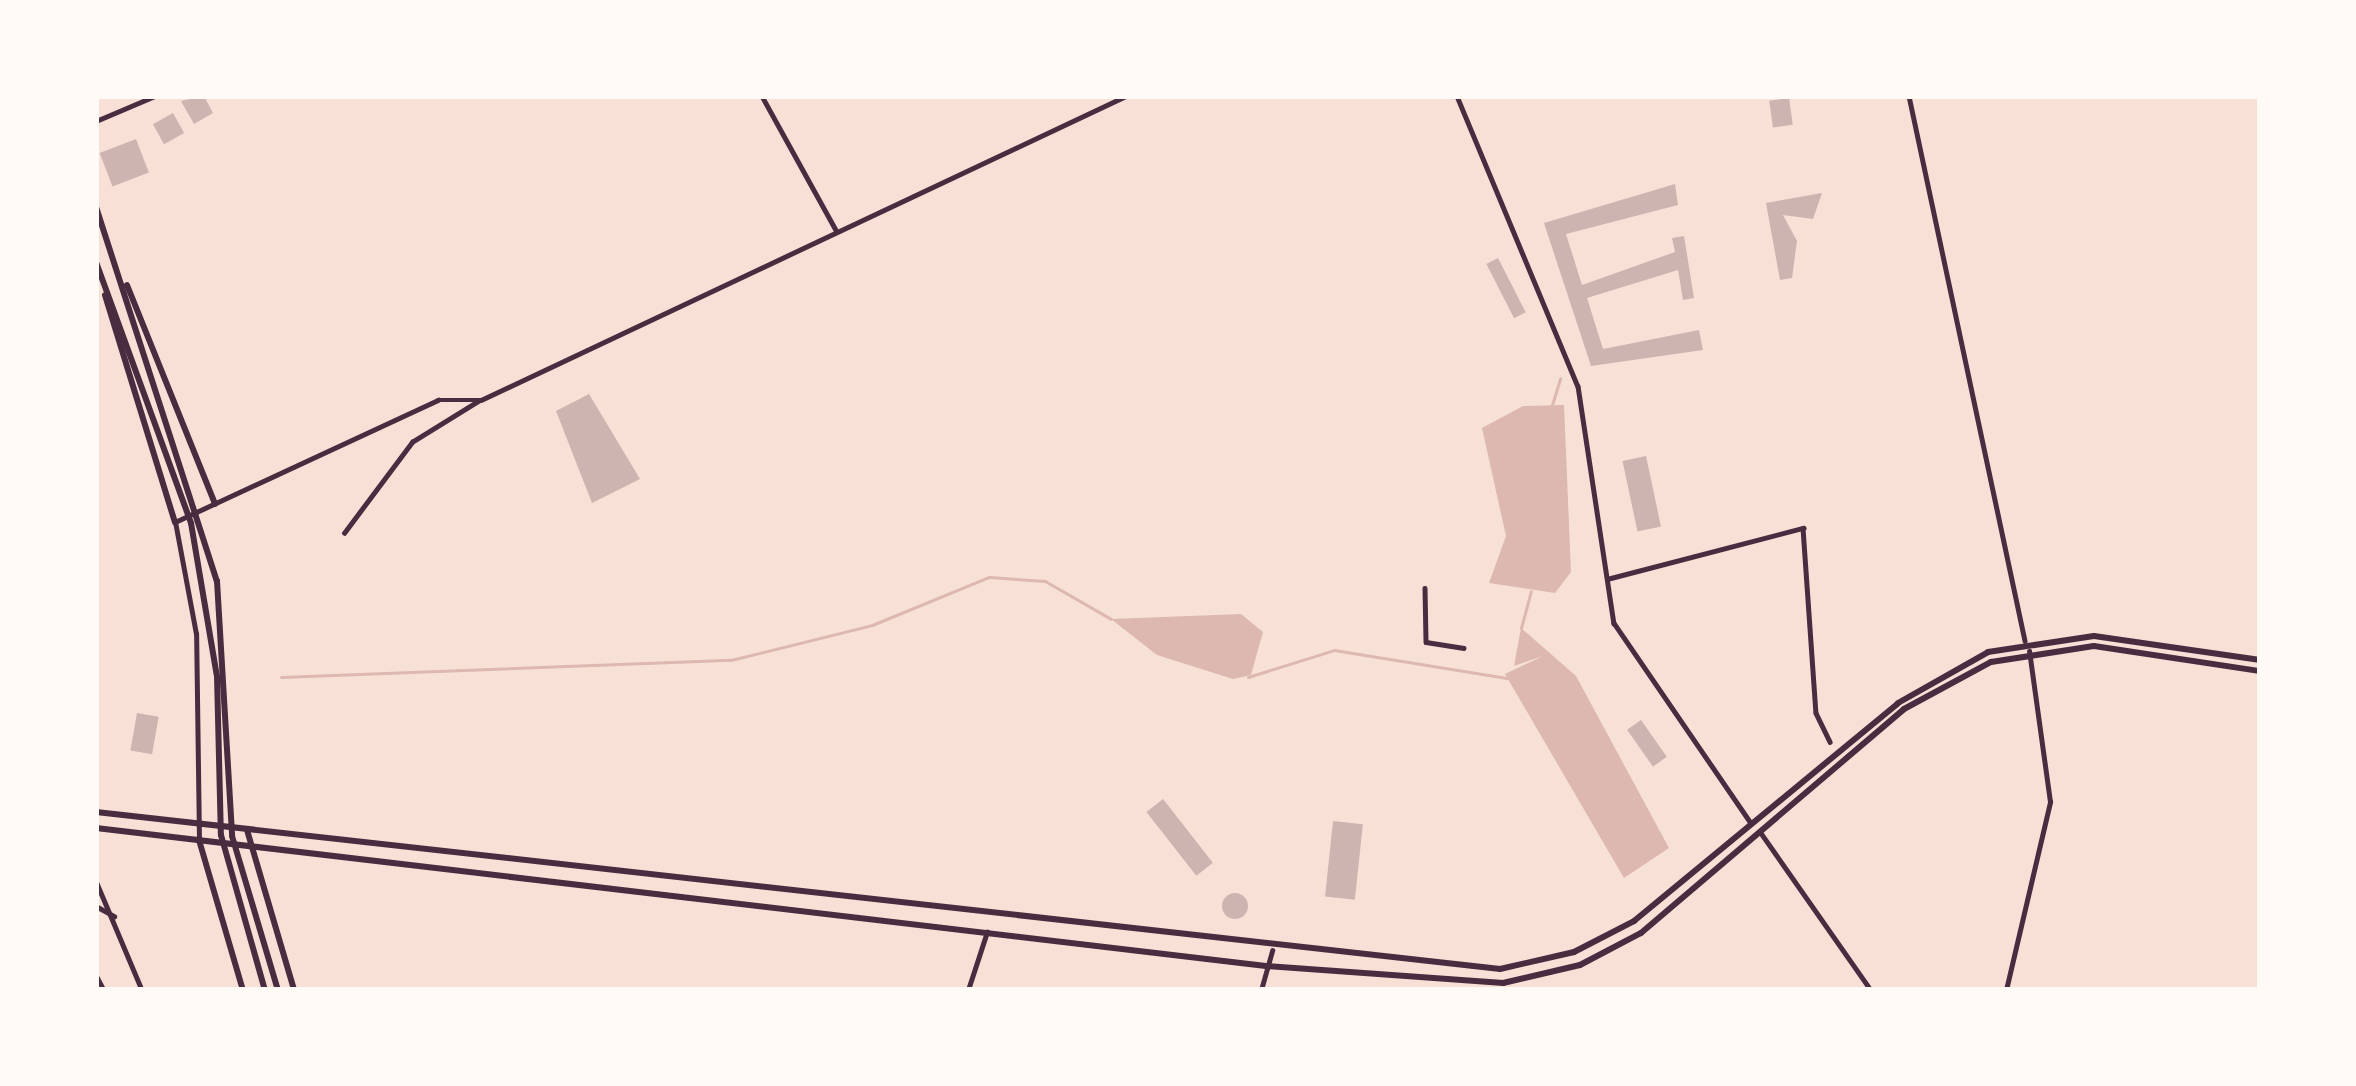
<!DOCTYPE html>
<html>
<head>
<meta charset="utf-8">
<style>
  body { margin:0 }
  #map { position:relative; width:2356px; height:1086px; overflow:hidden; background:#f7e1d7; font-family:"DejaVu Sans",sans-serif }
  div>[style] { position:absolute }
  .water>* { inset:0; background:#dcb8b0 }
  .stream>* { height:3px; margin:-1.5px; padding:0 1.5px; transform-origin:1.5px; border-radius:1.5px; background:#dcb8b0 }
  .building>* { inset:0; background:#ccb4b1; transform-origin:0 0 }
  .round { border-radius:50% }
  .minor>* { height:4.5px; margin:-2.25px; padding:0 2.25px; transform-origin:2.25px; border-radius:2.25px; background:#4a2c40 }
  .tertiary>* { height:4.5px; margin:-2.25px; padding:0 2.25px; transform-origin:2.25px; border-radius:2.25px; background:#4a2c40 }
  .secondary>* { height:6px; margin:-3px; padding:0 3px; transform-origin:3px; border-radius:3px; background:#4a2c40 }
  span { translate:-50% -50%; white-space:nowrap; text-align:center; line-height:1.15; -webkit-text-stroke:12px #fffaf5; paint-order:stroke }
  .frame { position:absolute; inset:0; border:99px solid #fffaf5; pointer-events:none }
</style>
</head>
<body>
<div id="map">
  <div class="water">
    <div style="clip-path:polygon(1564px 405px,1571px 572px,1555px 593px,1489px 583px,1506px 536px,1482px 428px,1523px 406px)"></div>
    <div style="clip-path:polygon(1241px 614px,1263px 632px,1251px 675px,1233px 679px,1157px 655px,1111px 619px)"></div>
    <div style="clip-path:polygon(1521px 628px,1576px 676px,1669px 848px,1624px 878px,1505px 674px,1543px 656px,1514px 666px)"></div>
  </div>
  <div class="stream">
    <div style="left:1552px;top:405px;width:28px;rotate:-73deg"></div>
    <div style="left:1521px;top:628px;width:38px;rotate:-75deg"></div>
    <div style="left:281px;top:677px;width:450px;rotate:-2.2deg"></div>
    <div style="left:731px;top:660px;width:145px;rotate:-13.9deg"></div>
    <div style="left:872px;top:625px;width:126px;rotate:-22.3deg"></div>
    <div style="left:989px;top:577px;width:56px;rotate:4.1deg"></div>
    <div style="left:1045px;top:581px;width:76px;rotate:29.9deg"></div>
    <div style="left:1248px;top:677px;width:90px;rotate:-17.4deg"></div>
    <div style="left:1334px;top:650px;width:175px;rotate:9.2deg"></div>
  </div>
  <div class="building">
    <div style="clip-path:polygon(204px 96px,213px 113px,194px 124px,181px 101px)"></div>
    <div style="left:1789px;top:98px;width:27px;height:20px;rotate:82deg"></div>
    <div style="left:173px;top:113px;width:23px;height:23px;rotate:61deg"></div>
    <div style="left:136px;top:139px;width:36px;height:39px;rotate:69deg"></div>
    <div style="clip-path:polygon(1675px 184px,1678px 205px,1566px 234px,1582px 285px,1675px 252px,1672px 238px,1684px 236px,1694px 298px,1683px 300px,1678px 270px,1587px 298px,1603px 349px,1699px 330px,1703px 350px,1591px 366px,1544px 223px)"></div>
    <div style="clip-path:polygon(1822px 193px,1813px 219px,1783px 215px,1797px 241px,1792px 278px,1780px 280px,1766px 203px)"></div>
    <div style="left:1498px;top:258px;width:61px;height:13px;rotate:63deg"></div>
    <div style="clip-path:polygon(589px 394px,640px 479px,592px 503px,556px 411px)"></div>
    <div style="left:1646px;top:456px;width:72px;height:24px;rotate:78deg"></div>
    <div style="left:137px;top:713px;width:22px;height:38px;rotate:10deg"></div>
    <div style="left:1641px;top:720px;width:45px;height:17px;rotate:55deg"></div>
    <div style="left:1163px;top:799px;width:81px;height:21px;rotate:52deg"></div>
    <div style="left:1333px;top:821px;width:30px;height:76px;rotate:6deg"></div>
    <div class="round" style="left:1222px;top:893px;width:26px;height:26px"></div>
  </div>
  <div class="minor">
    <div style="left:1457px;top:96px;width:314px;rotate:67.4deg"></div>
    <div style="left:1578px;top:386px;width:240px;rotate:81.4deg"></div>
    <div style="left:1614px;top:623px;width:242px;rotate:55.6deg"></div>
    <div style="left:344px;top:533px;width:114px;rotate:-53.2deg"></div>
    <div style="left:412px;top:442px;width:78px;rotate:-31.8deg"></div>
    <div style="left:1607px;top:579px;width:203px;rotate:-14.6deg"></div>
    <div style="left:1803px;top:528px;width:185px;rotate:86deg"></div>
    <div style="left:1816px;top:713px;width:32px;rotate:64deg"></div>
    <div style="left:1425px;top:588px;width:54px;rotate:88.9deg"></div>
    <div style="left:1426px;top:642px;width:38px;rotate:9deg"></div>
    <div style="left:1761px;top:833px;width:192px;rotate:55deg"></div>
    <div style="left:96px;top:906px;width:21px;rotate:29deg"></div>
    <div style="left:968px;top:990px;width:61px;rotate:-71.9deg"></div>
    <div style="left:1261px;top:990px;width:41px;rotate:-74.2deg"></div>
  </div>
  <div class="tertiary">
    <div style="left:762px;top:96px;width:153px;rotate:61.1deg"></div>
    <div style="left:1909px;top:96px;width:557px;rotate:77.98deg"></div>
    <div style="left:96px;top:121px;width:64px;rotate:-23deg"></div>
    <div style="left:199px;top:840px;width:206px;rotate:-90.8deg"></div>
    <div style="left:196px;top:634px;width:114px;rotate:-100.6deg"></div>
    <div style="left:175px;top:522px;width:290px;rotate:-24.9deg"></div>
    <div style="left:438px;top:400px;width:43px"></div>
    <div style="left:481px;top:400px;width:713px;rotate:-25.24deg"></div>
    <div style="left:96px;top:881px;width:118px;rotate:67.1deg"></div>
    <div style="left:96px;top:975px;width:17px;rotate:62deg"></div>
    <div style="left:2006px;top:990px;width:193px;rotate:-76.8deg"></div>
    <div style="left:2050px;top:802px;width:152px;rotate:-97.9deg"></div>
  </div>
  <div class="secondary">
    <div style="left:96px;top:207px;width:393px;rotate:72.1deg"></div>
    <div style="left:217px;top:581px;width:255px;rotate:86.6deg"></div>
    <div style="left:232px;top:836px;width:161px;rotate:73.4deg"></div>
    <div style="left:96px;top:262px;width:278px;rotate:70deg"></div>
    <div style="left:191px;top:523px;width:155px;rotate:80.4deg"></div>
    <div style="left:217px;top:676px;width:159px;rotate:88.6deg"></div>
    <div style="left:221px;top:835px;width:161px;rotate:74.2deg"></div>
    <div style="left:127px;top:285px;width:236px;rotate:68.1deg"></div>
    <div style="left:105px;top:295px;width:238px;rotate:72.9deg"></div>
    <div style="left:96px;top:812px;width:1413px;rotate:6.38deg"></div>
    <div style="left:1500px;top:969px;width:76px;rotate:-12.9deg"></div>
    <div style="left:1574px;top:952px;width:68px;rotate:-27.3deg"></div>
    <div style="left:1634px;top:921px;width:342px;rotate:-39.5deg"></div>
    <div style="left:1898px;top:703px;width:103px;rotate:-29.5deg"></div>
    <div style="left:1988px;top:652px;width:107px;rotate:-8.6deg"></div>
    <div style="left:2094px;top:636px;width:168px;rotate:8.2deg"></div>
    <div style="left:96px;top:828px;width:1178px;rotate:6.73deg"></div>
    <div style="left:1266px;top:966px;width:238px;rotate:4.1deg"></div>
    <div style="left:1503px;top:983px;width:79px;rotate:-13.2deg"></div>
    <div style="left:1580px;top:965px;width:69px;rotate:-27.7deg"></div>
    <div style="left:1641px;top:933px;width:345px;rotate:-40.4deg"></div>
    <div style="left:1904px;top:709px;width:99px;rotate:-28.4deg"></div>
    <div style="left:1991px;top:662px;width:104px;rotate:-8.8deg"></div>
    <div style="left:2094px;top:646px;width:168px;rotate:8.6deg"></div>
    <div style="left:247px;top:830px;width:167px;rotate:73.6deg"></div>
    <div style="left:199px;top:840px;width:156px;rotate:73.7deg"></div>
  </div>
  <div class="frame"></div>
</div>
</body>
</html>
